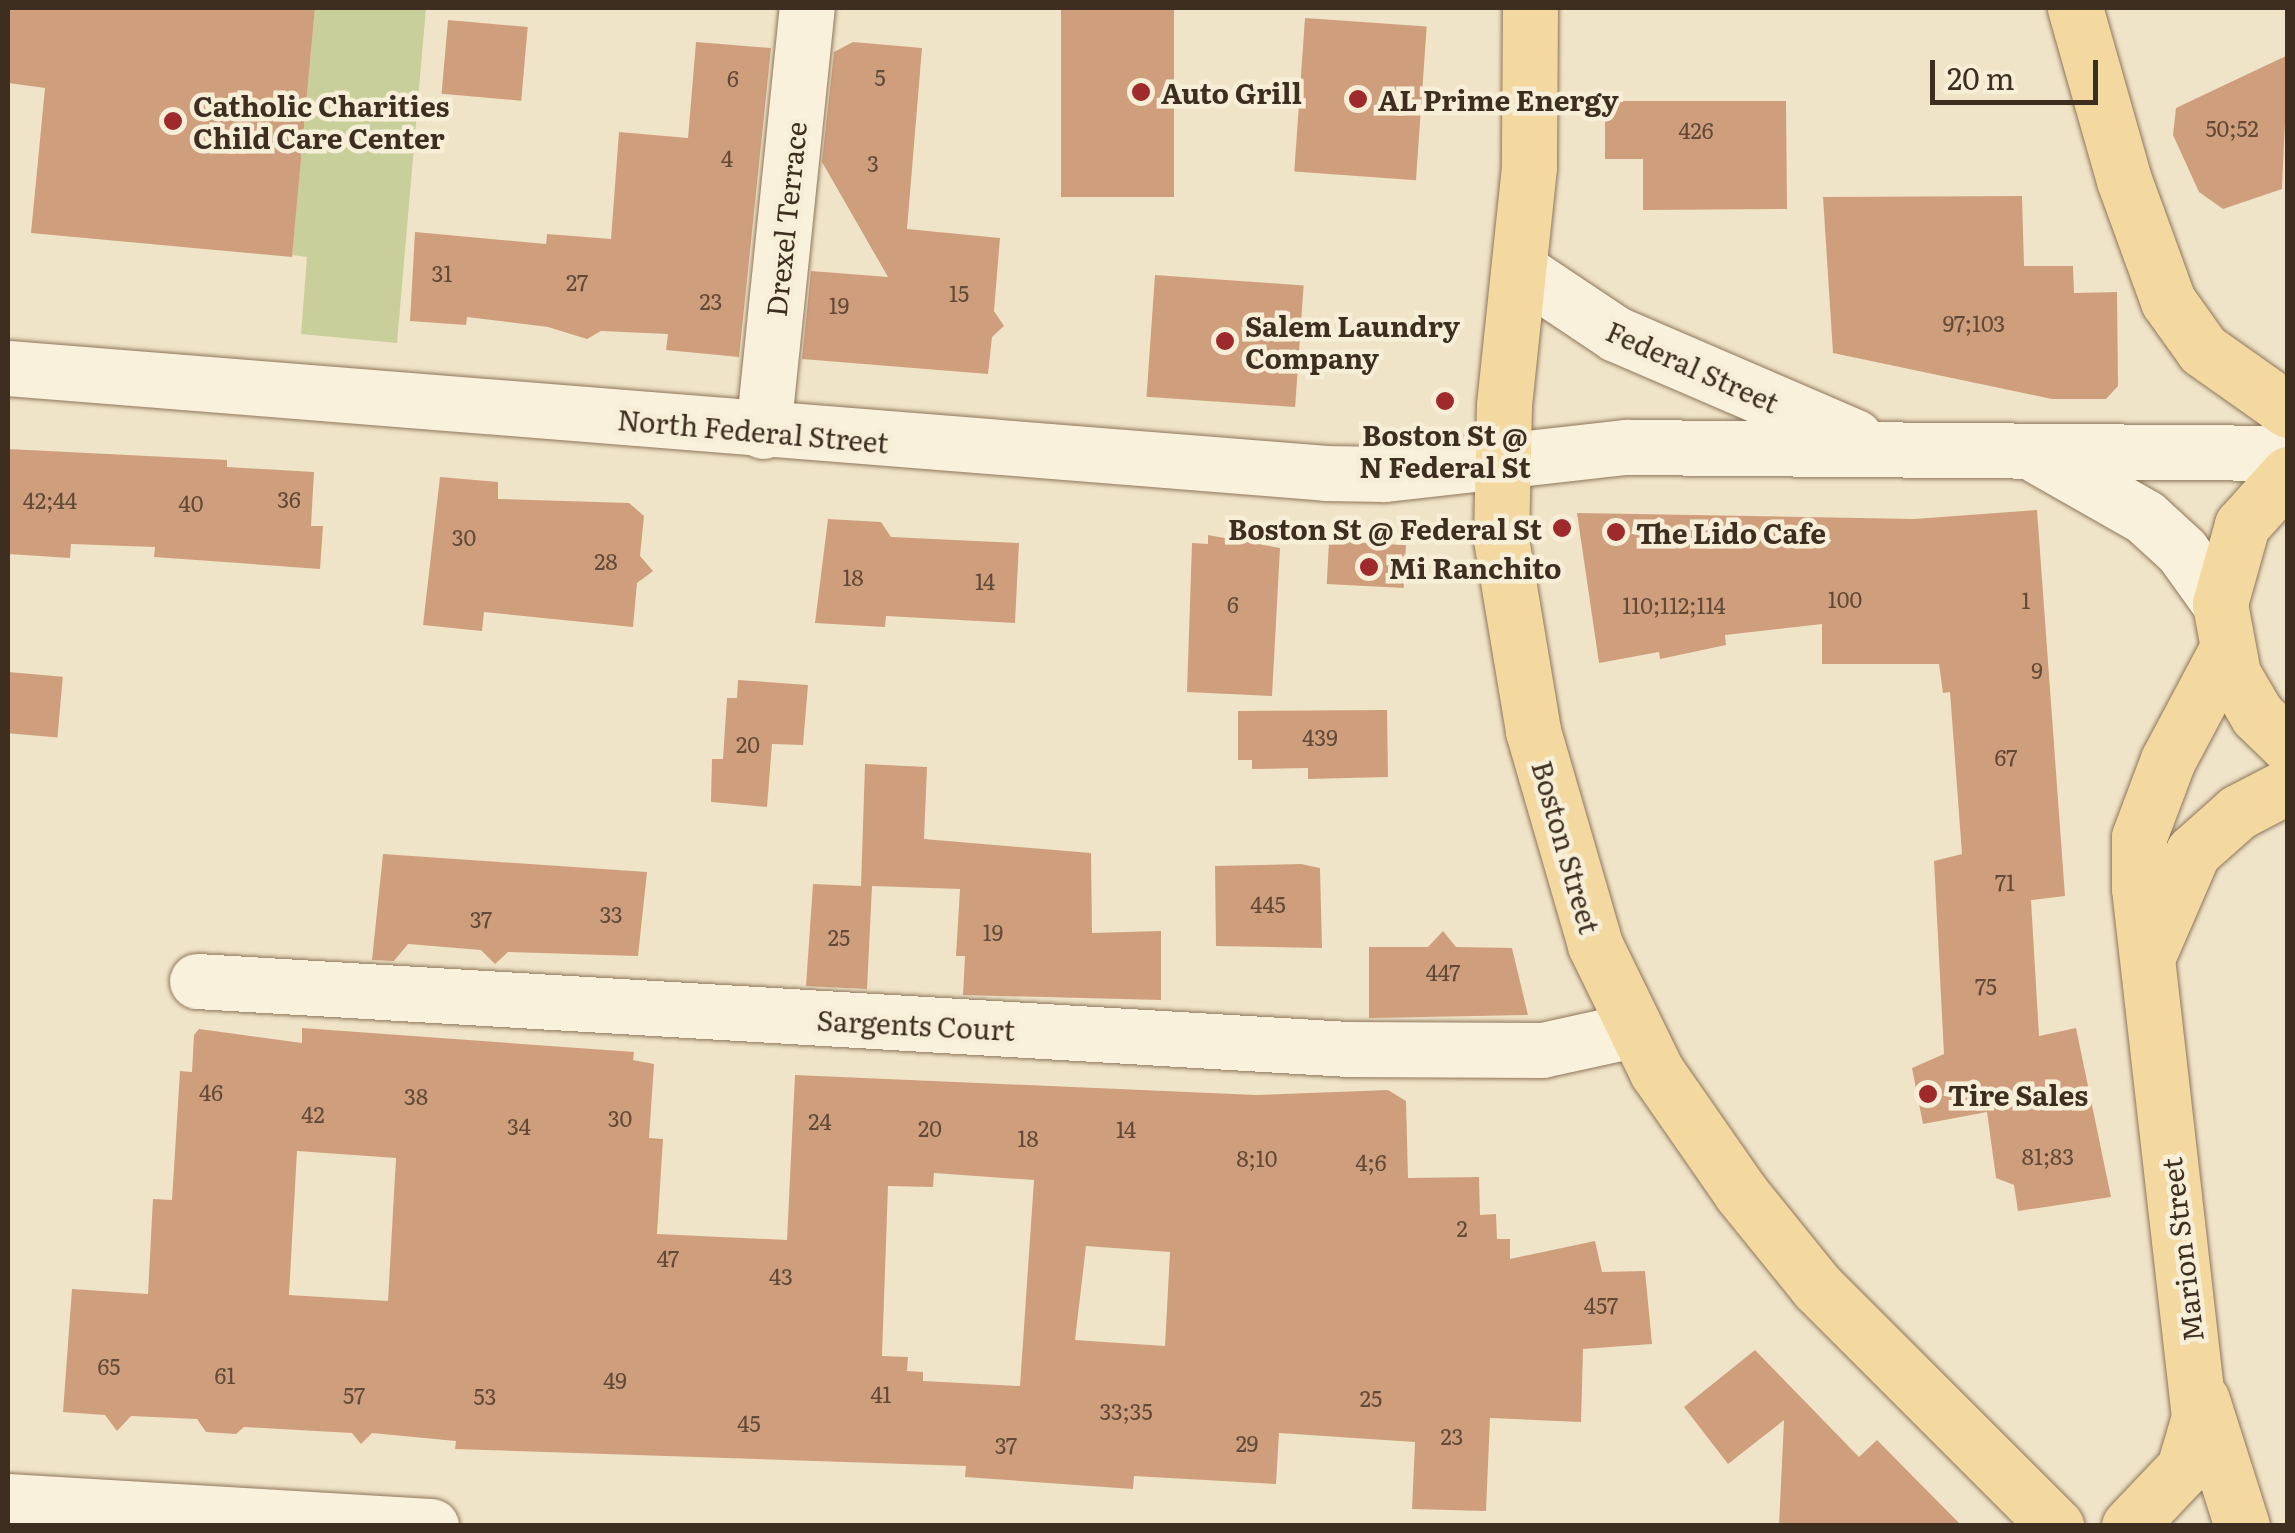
<!DOCTYPE html>
<html>
<head>
<meta charset="utf-8">
<style>
  body { margin:0 }
  #map { position:relative; width:2295px; height:1533px; overflow:hidden; background:#f0e4c8; font-family:Literata,serif }
  div>[style] { position:absolute }
  .green>* { inset:0; background:#c9cf9b }
  .building>* { inset:0; background:#cf9f7d; transform-origin:0 0 }
  .roads { filter:drop-shadow(0 0 2px #8d765c) drop-shadow(0 0 2px #8d765c) }
  .minor>* { height:55px; margin:-27.5px; padding:0 27.5px; transform-origin:27.5px; border-radius:27.5px; background:#faf1dc }
  .major>* { height:55px; margin:-27.5px; padding:0 27.5px; transform-origin:27.5px; border-radius:27.5px; background:#f3d9a0 }
  .dots>* { width:28px; height:28px; translate:-50% -50%; box-sizing:border-box; border:5px solid #f7eed8; border-radius:50% }
  span { translate:-50% -50%; white-space:nowrap; text-align:center; line-height:1.15; -webkit-text-stroke:9px #f7eed8; paint-order:stroke }
  .number-label { font-size:22px; color:#624a37 }
  .number-label span { -webkit-text-stroke-width:0 }
  .poi-label { font-size:28px; color:#3d2e20; font-weight:700 }
  .left { translate:0 -50%; text-align:left }
  .right { translate:-100% -50%; text-align:right }
  .street-label { font-size:28px; color:#3d2e20 }
  .frame { position:absolute; inset:0; border:10px solid #3d2e20; pointer-events:none }
  .scale { position:absolute; left:1930px; top:60px; width:168px; height:45px; box-sizing:border-box; border:5px solid #3d2e20; border-top:0; padding-left:12px; font-size:30px; line-height:35px; white-space:nowrap; color:#3d2e20; -webkit-text-stroke:8px #f7eed8; paint-order:stroke }
</style>
</head>
<body>
<div id="map">
  <div class="green">
    <div style="clip-path:polygon(315px 8px,426px 8px,397px 343px,301px 334px,307px 257px,292px 255px)"></div>
  </div>
  <div class="building">
    <div style="clip-path:polygon(8px 8px,315px 8px,292px 257px,31px 233px,45px 88px,8px 83px)"></div>
    <div style="left:1061px;top:8px;width:113px;height:189px"></div>
    <div style="left:1305px;top:18px;width:122px;height:154px;rotate:4deg"></div>
    <div style="left:448px;top:20px;width:80px;height:74px;rotate:5deg"></div>
    <div style="clip-path:polygon(696px 42px,771px 48px,739px 357px,666px 350px,668px 334px,601px 331px,587px 339px,548px 327px,467px 317px,466px 325px,410px 321px,415px 232px,546px 244px,547px 234px,611px 239px,619px 132px,688px 138px)"></div>
    <div style="clip-path:polygon(853px 42px,922px 48px,907px 229px,1000px 238px,994px 311px,1004px 326px,992px 337px,988px 374px,802px 359px,811px 271px,888px 277px,822px 162px,834px 52px)"></div>
    <div style="clip-path:polygon(2288px 55px,2282px 189px,2223px 209px,2199px 192px,2173px 135px,2176px 108px)"></div>
    <div style="clip-path:polygon(1605px 101px,1786px 101px,1787px 209px,1643px 210px,1643px 159px,1605px 159px)"></div>
    <div style="clip-path:polygon(2022px 196px,2024px 266px,2073px 266px,2074px 293px,2117px 292px,2118px 386px,2106px 399px,2052px 399px,1833px 353px,1823px 197px)"></div>
    <div style="left:1155px;top:275px;width:149px;height:122px;rotate:4deg"></div>
    <div style="clip-path:polygon(8px 449px,227px 460px,227px 467px,314px 472px,311px 526px,323px 526px,320px 569px,154px 557px,155px 547px,71px 544px,70px 558px,8px 554px)"></div>
    <div style="clip-path:polygon(440px 477px,498px 482px,498px 499px,629px 503px,644px 516px,640px 556px,653px 571px,637px 583px,633px 627px,484px 612px,482px 631px,423px 625px)"></div>
    <div style="clip-path:polygon(2037px 510px,2065px 896px,2031px 900px,2039px 1036px,2076px 1028px,2111px 1197px,2018px 1211px,2014px 1185px,1996px 1178px,1987px 1112px,1923px 1124px,1912px 1068px,1944px 1054px,1934px 861px,1962px 854px,1950px 692px,1943px 693px,1939px 664px,1822px 664px,1822px 624px,1725px 635px,1726px 645px,1660px 659px,1659px 652px,1599px 663px,1577px 513px,1914px 519px)"></div>
    <div style="clip-path:polygon(828px 519px,881px 522px,891px 537px,1019px 543px,1015px 623px,886px 616px,885px 627px,815px 623px)"></div>
    <div style="clip-path:polygon(1208px 535px,1280px 548px,1272px 696px,1187px 692px,1192px 543px,1208px 544px)"></div>
    <div style="left:1329px;top:541px;width:77px;height:43px;rotate:3deg"></div>
    <div style="left:8px;top:672px;width:55px;height:61px;rotate:5deg"></div>
    <div style="clip-path:polygon(738px 680px,808px 685px,803px 745px,772px 744px,767px 807px,711px 802px,712px 759px,723px 759px,727px 698px,737px 698px)"></div>
    <div style="clip-path:polygon(1387px 710px,1388px 777px,1308px 779px,1308px 768px,1252px 769px,1252px 760px,1238px 760px,1238px 711px)"></div>
    <div style="clip-path:polygon(865px 764px,927px 767px,924px 839px,1091px 853px,1092px 933px,1161px 931px,1161px 1000px,963px 995px,965px 956px,956px 956px,960px 889px,872px 886px,867px 989px,806px 986px,813px 884px,861px 886px)"></div>
    <div style="clip-path:polygon(383px 854px,647px 872px,638px 956px,508px 952px,495px 964px,481px 950px,408px 944px,394px 961px,372px 960px)"></div>
    <div style="clip-path:polygon(1301px 864px,1320px 868px,1322px 948px,1216px 946px,1215px 866px)"></div>
    <div style="clip-path:polygon(1443px 931px,1456px 947px,1512px 948px,1528px 1015px,1369px 1018px,1369px 947px,1428px 947px)"></div>
    <div style="clip-path:polygon(evenodd,302px 1028px,634px 1052px,633px 1060px,654px 1064px,649px 1138px,663px 1139px,657px 1234px,787px 1240px,795px 1075px,1256px 1095px,1388px 1090px,1406px 1101px,1408px 1178px,1479px 1177px,1480px 1215px,1496px 1214px,1497px 1239px,1510px 1239px,1510px 1259px,1595px 1241px,1602px 1272px,1645px 1271px,1652px 1344px,1583px 1349px,1581px 1422px,1490px 1418px,1486px 1511px,1412px 1509px,1415px 1442px,1279px 1433px,1276px 1484px,1134px 1476px,1133px 1489px,965px 1477px,966px 1466px,455px 1449px,456px 1441px,372px 1433px,361px 1444px,352px 1433px,244px 1427px,236px 1434px,206px 1432px,197px 1419px,131px 1416px,117px 1431px,105px 1415px,63px 1412px,72px 1289px,148px 1294px,153px 1199px,172px 1200px,180px 1071px,192px 1072px,194px 1035px,199px 1029px,302px 1043px,302px 1028px,297px 1151px,396px 1158px,388px 1301px,289px 1295px,297px 1151px,302px 1028px,934px 1173px,1034px 1180px,1020px 1386px,923px 1381px,923px 1372px,907px 1371px,908px 1357px,882px 1356px,888px 1186px,933px 1187px,934px 1173px,302px 1028px,1086px 1246px,1170px 1252px,1165px 1346px,1075px 1340px,1086px 1246px)"></div>
    <div style="clip-path:polygon(1755px 1350px,1859px 1457px,1877px 1440px,1962px 1526px,1779px 1526px,1784px 1420px,1728px 1464px,1684px 1407px)"></div>
  </div>
  <div class="roads">
    <div class="minor">
      <div style="left:1520px;top:270px;width:115px;rotate:33.7deg"></div>
      <div style="left:1616px;top:334px;width:260px;rotate:23.3deg"></div>
      <div style="left:8px;top:368px;width:1322px;rotate:4.55deg"></div>
      <div style="left:1326px;top:473px;width:58px;rotate:1deg"></div>
      <div style="left:1384px;top:474px;width:244px;rotate:-6.4deg"></div>
      <div style="left:1626px;top:447px;width:662px;rotate:0.52deg"></div>
      <div style="left:763px;top:431px;width:425px;rotate:-84.1deg"></div>
      <div style="left:2038px;top:456px;width:123px;rotate:29.7deg"></div>
      <div style="left:2145px;top:517px;width:50px;rotate:42.6deg"></div>
      <div style="left:2182px;top:551px;width:65px;rotate:54.4deg"></div>
      <div style="left:197px;top:981px;width:1152px;rotate:3.38deg"></div>
      <div style="left:1347px;top:1049px;width:195px;rotate:0.3deg"></div>
      <div style="left:1542px;top:1050px;width:93px;rotate:-12.4deg"></div>
      <div style="left:8px;top:1501px;width:424px;rotate:3.4deg"></div>
    </div>
    <div class="major">
      <div style="left:1530px;top:8px;width:159px;rotate:90.4deg"></div>
      <div style="left:1529px;top:167px;width:240px;rotate:96deg"></div>
      <div style="left:1504px;top:406px;width:133px;rotate:91.3deg"></div>
      <div style="left:1501px;top:539px;width:195px;rotate:80.5deg"></div>
      <div style="left:1533px;top:731px;width:223px;rotate:73.8deg"></div>
      <div style="left:1595px;top:945px;width:141px;rotate:64deg"></div>
      <div style="left:1657px;top:1072px;width:147px;rotate:55.2deg"></div>
      <div style="left:1741px;top:1193px;width:122px;rotate:51deg"></div>
      <div style="left:1818px;top:1288px;width:337px;rotate:45deg"></div>
      <div style="left:2075px;top:8px;width:179px;rotate:74.1deg"></div>
      <div style="left:2124px;top:180px;width:129px;rotate:70deg"></div>
      <div style="left:2168px;top:301px;width:60px;rotate:54.5deg"></div>
      <div style="left:2203px;top:350px;width:104px;rotate:35.2deg"></div>
      <div style="left:2288px;top:474px;width:69px;rotate:132deg"></div>
      <div style="left:2242px;top:525px;width:82px;rotate:105.6deg"></div>
      <div style="left:2220px;top:604px;width:71px;rotate:79.5deg"></div>
      <div style="left:2233px;top:674px;width:48px;rotate:59.7deg"></div>
      <div style="left:2257px;top:715px;width:43px;rotate:44.1deg"></div>
      <div style="left:2151px;top:949px;width:106px;rotate:-66.6deg"></div>
      <div style="left:2193px;top:852px;width:60px;rotate:-41.6deg"></div>
      <div style="left:2238px;top:812px;width:56px;rotate:-27.5deg"></div>
      <div style="left:2202px;top:1400px;width:132px;rotate:72.4deg"></div>
      <div style="left:2129px;top:1526px;width:80px;rotate:-46.5deg"></div>
      <div style="left:2184px;top:1468px;width:53px;rotate:-73.6deg"></div>
      <div style="left:2199px;top:1417px;width:532px;rotate:-96.47deg"></div>
      <div style="left:2139px;top:888px;width:51px;rotate:-90deg"></div>
      <div style="left:2139px;top:837px;width:82px;rotate:-69.4deg"></div>
      <div style="left:2168px;top:760px;width:123px;rotate:-62deg"></div>
    </div>
  </div>
  <div class="dots">
    <div style="left:1141px;top:92px;background:#9e2a2b"></div>
    <div style="left:1358px;top:99px;background:#9e2a2b"></div>
    <div style="left:173px;top:121px;background:#9e2a2b"></div>
    <div style="left:1225px;top:341px;background:#9e2a2b"></div>
    <div style="left:1445px;top:401px;background:#9e2a2b"></div>
    <div style="left:1562px;top:528px;background:#9e2a2b"></div>
    <div style="left:1616px;top:532px;background:#9e2a2b"></div>
    <div style="left:1369px;top:567px;background:#9e2a2b"></div>
    <div style="left:1928px;top:1094px;background:#9e2a2b"></div>
  </div>
  <div class="number-label">
    <span style="left:880px;top:77px">5</span>
    <span style="left:733px;top:78px">6</span>
    <span style="left:2232px;top:128px">50;52</span>
    <span style="left:1696px;top:130px">426</span>
    <span style="left:727px;top:158px">4</span>
    <span style="left:873px;top:163px">3</span>
    <span style="left:442px;top:273px">31</span>
    <span style="left:577px;top:282px">27</span>
    <span style="left:959px;top:293px">15</span>
    <span style="left:711px;top:301px">23</span>
    <span style="left:839px;top:305px">19</span>
    <span style="left:1974px;top:323px">97;103</span>
    <span style="left:289px;top:499px">36</span>
    <span style="left:50px;top:500px">42;44</span>
    <span style="left:191px;top:503px">40</span>
    <span style="left:464px;top:537px">30</span>
    <span style="left:606px;top:561px">28</span>
    <span style="left:853px;top:577px">18</span>
    <span style="left:985px;top:581px">14</span>
    <span style="left:1845px;top:599px">100</span>
    <span style="left:2026px;top:600px">1</span>
    <span style="left:1233px;top:604px">6</span>
    <span style="left:1674px;top:605px">110;112;114</span>
    <span style="left:2037px;top:670px">9</span>
    <span style="left:1320px;top:737px">439</span>
    <span style="left:748px;top:744px">20</span>
    <span style="left:2006px;top:757px">67</span>
    <span style="left:2005px;top:882px">71</span>
    <span style="left:1268px;top:904px">445</span>
    <span style="left:611px;top:914px">33</span>
    <span style="left:481px;top:919px">37</span>
    <span style="left:993px;top:932px">19</span>
    <span style="left:839px;top:937px">25</span>
    <span style="left:1443px;top:972px">447</span>
    <span style="left:1986px;top:986px">75</span>
    <span style="left:211px;top:1092px">46</span>
    <span style="left:416px;top:1096px">38</span>
    <span style="left:313px;top:1114px">42</span>
    <span style="left:620px;top:1118px">30</span>
    <span style="left:820px;top:1121px">24</span>
    <span style="left:519px;top:1126px">34</span>
    <span style="left:930px;top:1128px">20</span>
    <span style="left:1126px;top:1129px">14</span>
    <span style="left:1028px;top:1138px">18</span>
    <span style="left:2048px;top:1156px">81;83</span>
    <span style="left:1257px;top:1158px">8;10</span>
    <span style="left:1371px;top:1162px">4;6</span>
    <span style="left:1462px;top:1228px">2</span>
    <span style="left:668px;top:1258px">47</span>
    <span style="left:781px;top:1276px">43</span>
    <span style="left:1601px;top:1305px">457</span>
    <span style="left:109px;top:1366px">65</span>
    <span style="left:225px;top:1375px">61</span>
    <span style="left:615px;top:1380px">49</span>
    <span style="left:881px;top:1394px">41</span>
    <span style="left:354px;top:1395px">57</span>
    <span style="left:485px;top:1396px">53</span>
    <span style="left:1371px;top:1398px">25</span>
    <span style="left:1126px;top:1411px">33;35</span>
    <span style="left:749px;top:1423px">45</span>
    <span style="left:1452px;top:1436px">23</span>
    <span style="left:1247px;top:1443px">29</span>
    <span style="left:1006px;top:1445px">37</span>
  </div>
  <div class="poi-label">
    <span class="left" style="left:1161px;top:92px">Auto Grill</span>
    <span class="left" style="left:1378px;top:99px">AL Prime Energy</span>
    <span class="left" style="left:193px;top:121px">Catholic Charities<br>Child Care Center</span>
    <span class="left" style="left:1245px;top:341px">Salem Laundry<br>Company</span>
    <span style="left:1445px;top:450px">Boston St @<br>N Federal St</span>
    <span class="right" style="left:1542px;top:528px">Boston St @ Federal St</span>
    <span class="left" style="left:1636px;top:532px">The Lido Cafe</span>
    <span class="left" style="left:1389px;top:567px">Mi Ranchito</span>
    <span class="left" style="left:1948px;top:1094px">Tire Sales</span>
  </div>
  <div class="street-label">
    <span style="left:785px;top:219px;rotate:-84deg">Drexel Terrace</span>
    <span style="left:1693px;top:366px;rotate:24deg">Federal Street</span>
    <span style="left:753px;top:430px;rotate:5deg">North Federal Street</span>
    <span style="left:1567px;top:847px;rotate:74deg">Boston Street</span>
    <span style="left:916px;top:1024px;rotate:3deg">Sargents Court</span>
    <span style="left:2181px;top:1250px;rotate:-97deg">Marion Street</span>
  </div>
  <div class="frame"></div>
  <div class="scale">20 m</div>
</div>
</body>
</html>
